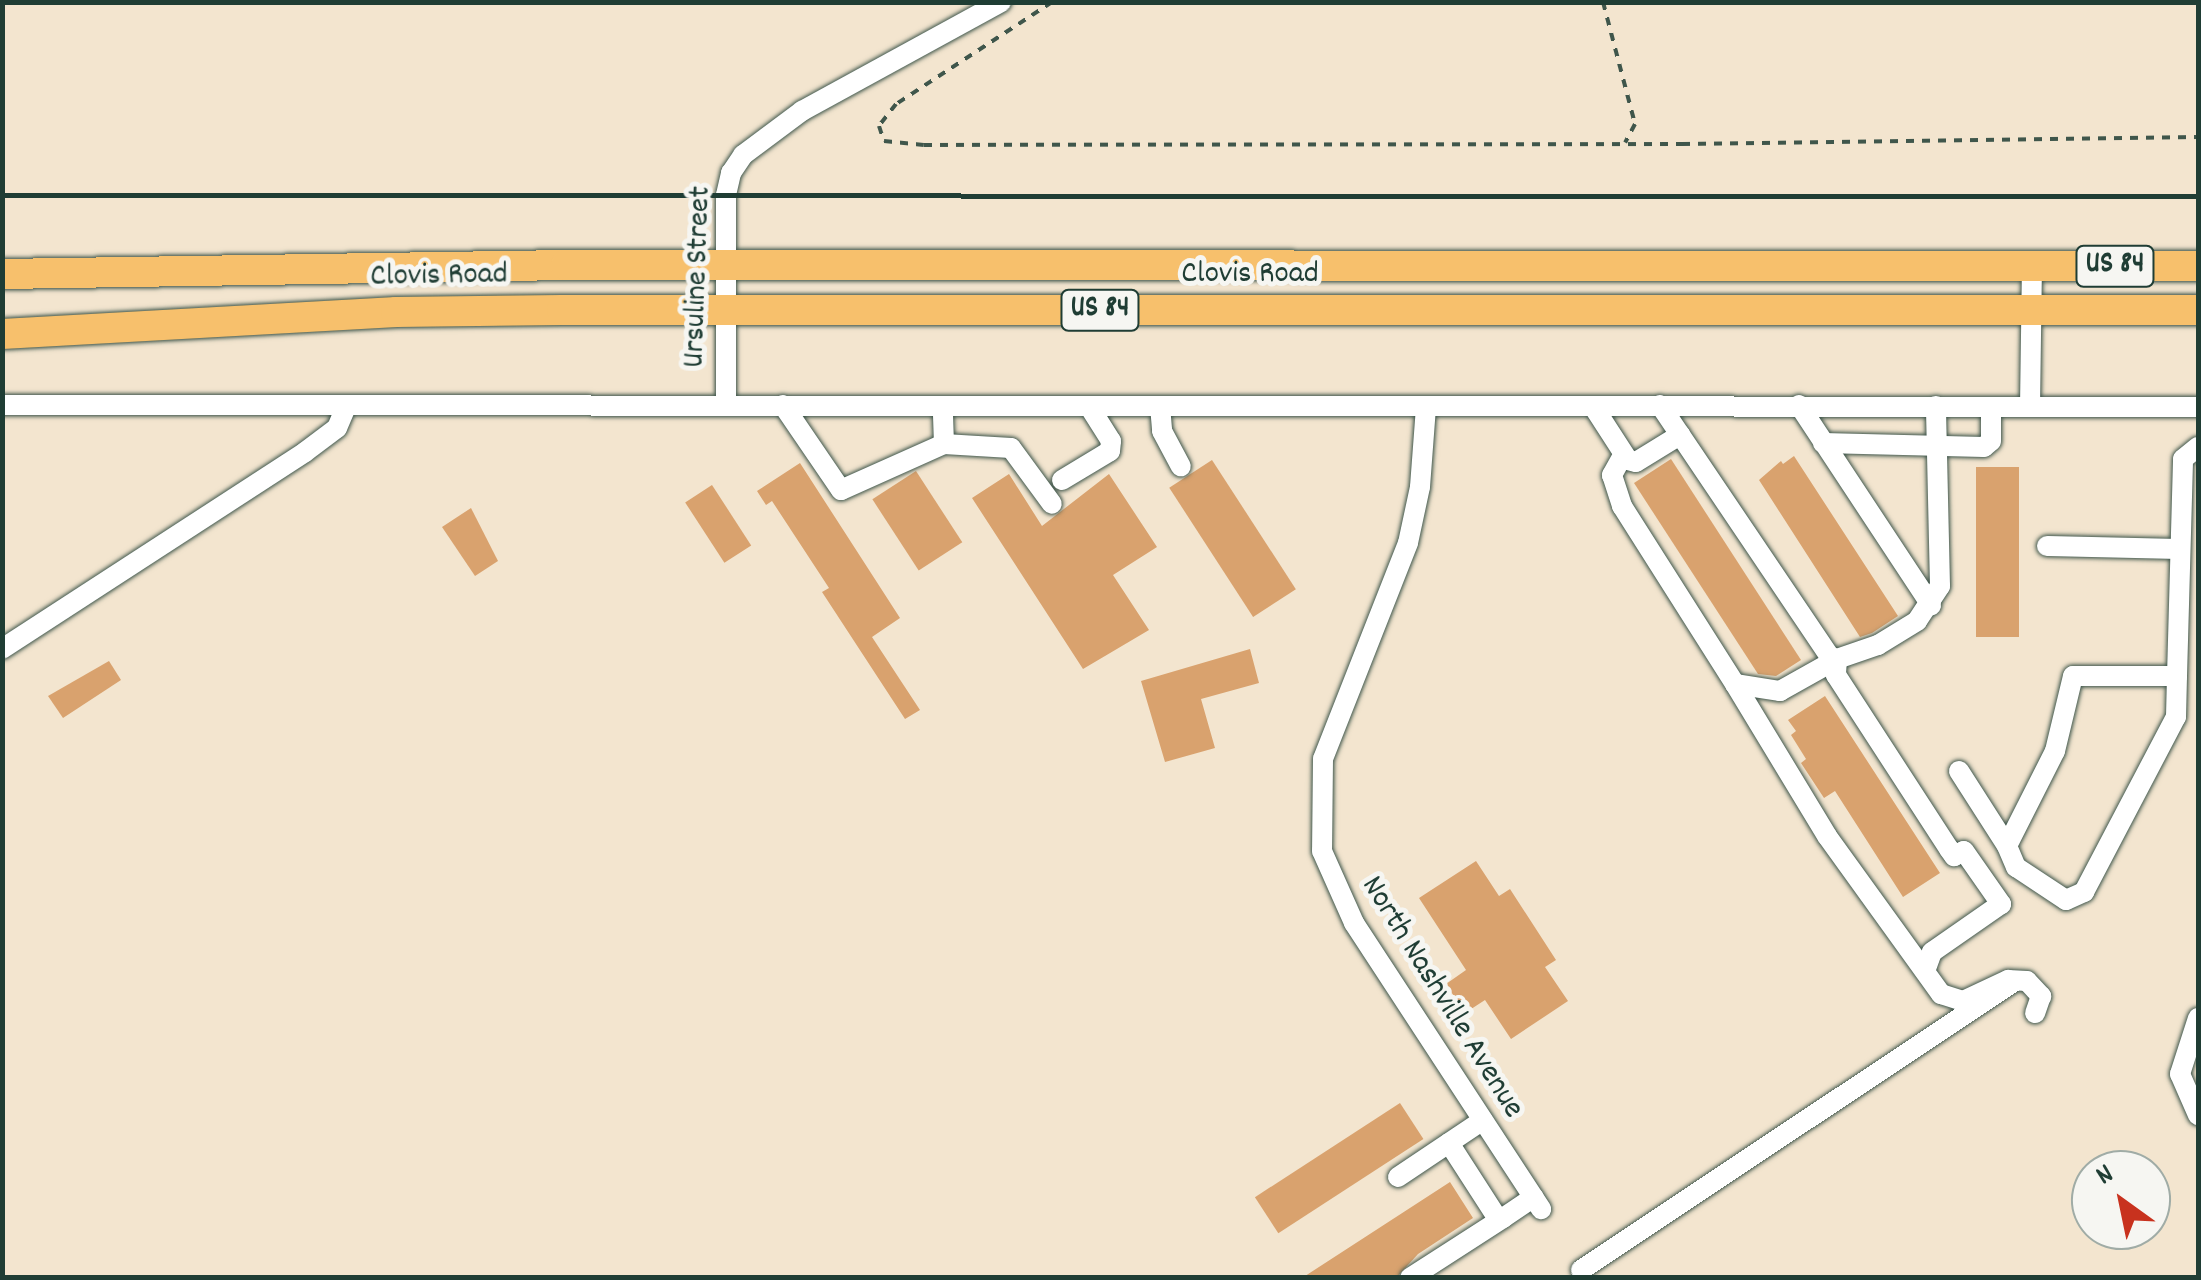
<!DOCTYPE html>
<html>
<head>
<meta charset="utf-8">
<style>
  body { margin:0 }
  #map { position:relative; width:2201px; height:1280px; overflow:hidden; background:#f3e5cf; font-family:Dekko,sans-serif }
  div>[style] { position:absolute }
  .building>* { inset:0; background:#d9a26e; transform-origin:0 0 }
  .path>* { height:4px; margin-top:-2px; transform-origin:0; background:repeating-linear-gradient(90deg,#3f564b 0 8px,transparent 0 16px) }
  .roads { filter:drop-shadow(0 0 2px #3f564b) drop-shadow(0 0 2px #3f564b) }
  .minor>* { height:20px; margin:-10px; padding:0 10px; transform-origin:10px; border-radius:10px; background:#fff }
  .highway>* { height:30px; margin:-15px; padding:0 15px; transform-origin:15px; border-radius:15px; background:#f7c06c }
  .rail>* { height:5px; margin:-2.5px; padding:0 2.5px; transform-origin:2.5px; border-radius:2.5px; background:#1f3d34 }
  span { translate:-50% -50%; white-space:nowrap; text-align:center; line-height:1.15; -webkit-text-stroke:10px #f6f6f2; paint-order:stroke }
  .shield-label span { padding:2px 8px; background:#f6f6f2; border:2px solid; border-radius:8px; -webkit-text-stroke-width:0 }
  .shield-label { font-size:30px; color:#1f3d34; font-weight:700 }
  .street-label { font-size:32px; color:#1f3d34 }
  .frame { position:absolute; inset:0; border:5px solid #1f3d34; pointer-events:none }
  .north { position:absolute; left:2071px; top:1150px; width:100px; height:100px; box-sizing:border-box; background:#f6f6f2; border:2px solid #a0aca6; border-radius:50%; rotate:327deg; font-size:28px; font-weight:700; line-height:40px; text-align:center; color:#1f3d34 }
  .north::after { content:''; display:block; margin:auto; width:35px; height:45px; background:#c8321e; clip-path:polygon(50% 0,100% 100%,50% 72%,0 100%) }
</style>
</head>
<body>
<div id="map">
  <div class="building">
    <div style="clip-path:polygon(1794px 456px,1898px 616px,1872px 633px,1860px 637px,1759px 480px,1781px 461px,1783px 464px)"></div>
    <div style="clip-path:polygon(1671px 459px,1801px 660px,1776px 676px,1758px 674px,1634px 483px)"></div>
    <div style="left:1212px;top:460px;width:154px;height:51px;rotate:57deg"></div>
    <div style="clip-path:polygon(800px 463px,900px 618px,872px 637px,920px 710px,905px 719px,822px 592px,829px 588px,772px 501px,766px 505px,757px 491px)"></div>
    <div style="left:1976px;top:467px;width:43px;height:170px"></div>
    <div style="left:916px;top:471px;width:85px;height:52px;rotate:57deg"></div>
    <div style="clip-path:polygon(1009px 474px,1042px 526px,1109px 474px,1157px 547px,1113px 575px,1149px 630px,1083px 669px,972px 498px)"></div>
    <div style="left:712px;top:485px;width:72px;height:32px;rotate:57deg"></div>
    <div style="clip-path:polygon(471px 508px,498px 561px,475px 576px,442px 527px)"></div>
    <div style="clip-path:polygon(1250px 649px,1259px 683px,1201px 699px,1215px 748px,1165px 762px,1141px 681px)"></div>
    <div style="clip-path:polygon(109px 661px,121px 680px,63px 718px,48px 696px)"></div>
    <div style="clip-path:polygon(1825px 696px,1940px 873px,1903px 897px,1835px 791px,1824px 798px,1801px 763px,1806px 759px,1791px 735px,1796px 731px,1788px 720px)"></div>
    <div style="clip-path:polygon(1476px 861px,1499px 896px,1510px 889px,1556px 960px,1545px 967px,1568px 1001px,1511px 1039px,1485px 1000px,1465px 1013px,1446px 984px,1466px 970px,1419px 898px)"></div>
    <div style="left:1400px;top:1103px;width:43px;height:173px;rotate:57deg"></div>
    <div style="clip-path:polygon(1450px 1182px,1473px 1218px,1418px 1254px,1396px 1278px,1302px 1278px)"></div>
  </div>
  <div class="path">
    <div style="left:1052px;top:2px;width:186px;rotate:146.8deg"></div>
    <div style="left:896px;top:104px;width:28px;rotate:128deg"></div>
    <div style="left:879px;top:126px;width:16px;rotate:72deg"></div>
    <div style="left:884px;top:141px;width:40px;rotate:5.7deg"></div>
    <div style="left:924px;top:145px;width:758px;rotate:-0.08deg"></div>
    <div style="left:1682px;top:144px;width:516px;rotate:-0.78deg"></div>
    <div style="left:1603px;top:2px;width:126px;rotate:75.3deg"></div>
    <div style="left:1635px;top:124px;width:21px;rotate:118deg"></div>
  </div>
  <div class="roads">
    <div class="minor">
      <div style="left:2px;top:405px;width:2196px;rotate:0.05deg"></div>
      <div style="left:726px;top:405px;width:210px;rotate:-90deg"></div>
      <div style="left:726px;top:195px;width:23px;rotate:-77deg"></div>
      <div style="left:731px;top:173px;width:22px;rotate:-56deg"></div>
      <div style="left:743px;top:155px;width:74px;rotate:-36.7deg"></div>
      <div style="left:802px;top:111px;width:227px;rotate:-28.7deg"></div>
      <div style="left:783px;top:405px;width:103px;rotate:55.7deg"></div>
      <div style="left:841px;top:490px;width:113px;rotate:-24.1deg"></div>
      <div style="left:944px;top:444px;width:38px;rotate:-92deg"></div>
      <div style="left:1660px;top:405px;width:303px;rotate:56deg"></div>
      <div style="left:1829px;top:656px;width:9px;rotate:21deg"></div>
      <div style="left:1837px;top:659px;width:43px;rotate:-18.9deg"></div>
      <div style="left:1878px;top:645px;width:46px;rotate:-31.6deg"></div>
      <div style="left:1917px;top:621px;width:42px;rotate:-56.7deg"></div>
      <div style="left:1940px;top:586px;width:180px;rotate:-91.3deg"></div>
      <div style="left:1799px;top:405px;width:240px;rotate:56.6deg"></div>
      <div style="left:1160px;top:406px;width:25px;rotate:85deg"></div>
      <div style="left:1162px;top:431px;width:40px;rotate:62deg"></div>
      <div style="left:1593px;top:406px;width:64px;rotate:57.1deg"></div>
      <div style="left:1628px;top:460px;width:8px;rotate:14deg"></div>
      <div style="left:1636px;top:462px;width:52px;rotate:-31.5deg"></div>
      <div style="left:1426px;top:407px;width:80px;rotate:94.3deg"></div>
      <div style="left:1420px;top:487px;width:57px;rotate:102.1deg"></div>
      <div style="left:1408px;top:543px;width:232px;rotate:111.5deg"></div>
      <div style="left:1323px;top:759px;width:92px;rotate:90.6deg"></div>
      <div style="left:1322px;top:851px;width:79px;rotate:66deg"></div>
      <div style="left:1354px;top:923px;width:342px;rotate:56.8deg"></div>
      <div style="left:2030px;top:407px;width:142px;rotate:-89.2deg"></div>
      <div style="left:1823px;top:443px;width:161px;rotate:1.4deg"></div>
      <div style="left:1984px;top:447px;width:9px;rotate:-41deg"></div>
      <div style="left:1991px;top:441px;width:34px;rotate:-90deg"></div>
      <div style="left:944px;top:444px;width:67px;rotate:3.4deg"></div>
      <div style="left:1011px;top:448px;width:69px;rotate:53.8deg"></div>
      <div style="left:1622px;top:457px;width:21px;rotate:119deg"></div>
      <div style="left:1612px;top:475px;width:33px;rotate:72deg"></div>
      <div style="left:1622px;top:506px;width:211px;rotate:57.6deg"></div>
      <div style="left:1735px;top:684px;width:46px;rotate:8.8deg"></div>
      <div style="left:1780px;top:691px;width:65px;rotate:-29.3deg"></div>
      <div style="left:1062px;top:480px;width:56px;rotate:-31.1deg"></div>
      <div style="left:1110px;top:451px;width:10px;rotate:-84deg"></div>
      <div style="left:1111px;top:441px;width:41px;rotate:-122.2deg"></div>
      <div style="left:2047px;top:546px;width:133px;rotate:1.3deg"></div>
      <div style="left:2px;top:649px;width:361px;rotate:-33deg"></div>
      <div style="left:305px;top:452px;width:40px;rotate:-37deg"></div>
      <div style="left:337px;top:428px;width:25px;rotate:-67deg"></div>
      <div style="left:1837px;top:659px;width:16px;rotate:94deg"></div>
      <div style="left:1836px;top:675px;width:207px;rotate:57deg"></div>
      <div style="left:1949px;top:849px;width:9px;rotate:54deg"></div>
      <div style="left:1954px;top:856px;width:11px;rotate:-27deg"></div>
      <div style="left:1964px;top:851px;width:65px;rotate:55.1deg"></div>
      <div style="left:2001px;top:904px;width:84px;rotate:145.2deg"></div>
      <div style="left:1932px;top:952px;width:20px;rotate:110deg"></div>
      <div style="left:2177px;top:676px;width:104px;rotate:180deg"></div>
      <div style="left:2073px;top:676px;width:77px;rotate:103.5deg"></div>
      <div style="left:2055px;top:751px;width:106px;rotate:116.8deg"></div>
      <div style="left:2007px;top:846px;width:23px;rotate:67deg"></div>
      <div style="left:2016px;top:867px;width:60px;rotate:33.4deg"></div>
      <div style="left:2066px;top:900px;width:20px;rotate:-24deg"></div>
      <div style="left:2084px;top:892px;width:198px;rotate:-62.3deg"></div>
      <div style="left:2176px;top:717px;width:41px;rotate:-88.6deg"></div>
      <div style="left:2177px;top:676px;width:217px;rotate:-88.4deg"></div>
      <div style="left:2183px;top:459px;width:19px;rotate:-39deg"></div>
      <div style="left:1735px;top:684px;width:178px;rotate:58.8deg"></div>
      <div style="left:1827px;top:836px;width:195px;rotate:54.2deg"></div>
      <div style="left:1941px;top:994px;width:23px;rotate:18deg"></div>
      <div style="left:1963px;top:1001px;width:50px;rotate:-25deg"></div>
      <div style="left:2008px;top:980px;width:19px;rotate:3deg"></div>
      <div style="left:2027px;top:981px;width:21px;rotate:47deg"></div>
      <div style="left:2041px;top:996px;width:18px;rotate:109deg"></div>
      <div style="left:1959px;top:771px;width:89px;rotate:57.4deg"></div>
      <div style="left:2198px;top:1018px;width:59px;rotate:107.8deg"></div>
      <div style="left:2180px;top:1074px;width:45px;rotate:66.3deg"></div>
      <div style="left:1449px;top:1143px;width:87px;rotate:57.2deg"></div>
      <div style="left:1496px;top:1216px;width:7px;rotate:16deg"></div>
      <div style="left:1503px;top:1218px;width:37px;rotate:-34deg"></div>
      <div style="left:1398px;top:1177px;width:102px;rotate:-33.8deg"></div>
      <div style="left:1581px;top:1270px;width:521px;rotate:-33.66deg"></div>
      <div style="left:1410px;top:1278px;width:111px;rotate:-32.8deg"></div>
    </div>
    <div class="highway">
      <div style="left:2px;top:274px;width:564px;rotate:-0.91deg"></div>
      <div style="left:566px;top:265px;width:1632px;rotate:0.04deg"></div>
      <div style="left:2px;top:334px;width:395px;rotate:-3.2deg"></div>
      <div style="left:396px;top:312px;width:166px;rotate:-0.7deg"></div>
      <div style="left:562px;top:310px;width:1636px"></div>
    </div>
  </div>
  <div class="rail">
    <div style="left:2px;top:195px;width:2196px;rotate:0.03deg"></div>
  </div>
  <div class="shield-label">
    <span style="left:2115px;top:266px">US 84</span>
    <span style="left:1100px;top:310px">US 84</span>
  </div>
  <div class="street-label">
    <span style="left:1250px;top:275px">Clovis Road</span>
    <span style="left:439px;top:277px;rotate:-1deg">Clovis Road</span>
    <span style="left:699px;top:277px;rotate:-88deg">Ursuline Street</span>
    <span style="left:1441px;top:998px;rotate:58deg">North Nashville Avenue</span>
  </div>
  <div class="frame"></div>
  <div class="north">N</div>
</div>
</body>
</html>
